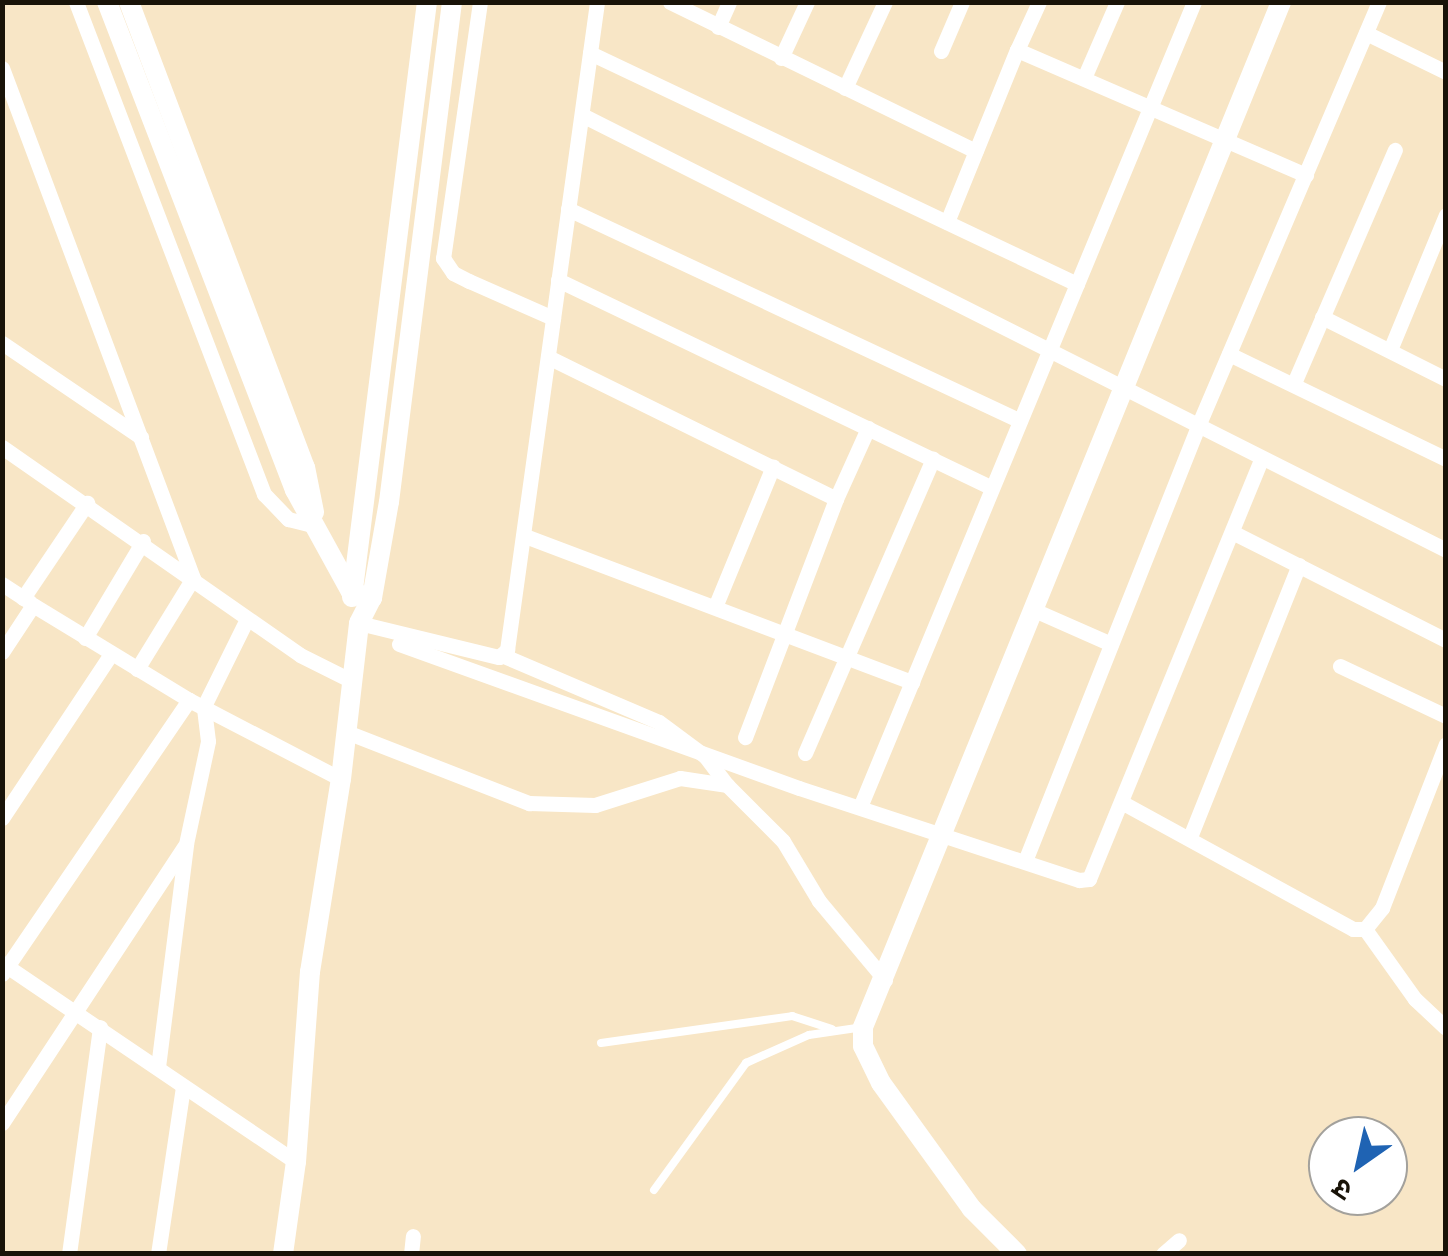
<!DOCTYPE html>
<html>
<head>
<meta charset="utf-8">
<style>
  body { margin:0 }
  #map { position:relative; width:1448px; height:1256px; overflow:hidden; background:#f8e6c6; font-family:Signika,"Noto Sans Devanagari",sans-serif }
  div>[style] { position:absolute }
  .service>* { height:8px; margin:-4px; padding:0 4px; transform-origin:4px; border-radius:4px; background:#fff }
  .minor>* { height:15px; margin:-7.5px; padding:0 7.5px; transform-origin:7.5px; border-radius:7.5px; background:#fff }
  .tertiary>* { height:20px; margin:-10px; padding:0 10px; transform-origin:10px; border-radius:10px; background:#fff }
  span { translate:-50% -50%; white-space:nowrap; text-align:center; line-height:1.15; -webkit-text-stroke:8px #fff; paint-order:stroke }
  .frame { position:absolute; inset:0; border:5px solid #191308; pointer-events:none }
  .north { position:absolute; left:1308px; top:1116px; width:100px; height:100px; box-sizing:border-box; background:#fff; border:2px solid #a3a19c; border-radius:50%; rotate:214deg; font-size:28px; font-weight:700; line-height:40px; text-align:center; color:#191308 }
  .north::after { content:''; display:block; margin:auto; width:35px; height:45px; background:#1f63b3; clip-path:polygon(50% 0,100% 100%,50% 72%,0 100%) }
</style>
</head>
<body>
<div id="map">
  <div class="service">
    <div style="left:601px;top:1043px;width:193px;rotate:-8deg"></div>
    <div style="left:792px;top:1016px;width:42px;rotate:18deg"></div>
    <div style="left:654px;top:1190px;width:157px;rotate:-54.1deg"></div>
    <div style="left:746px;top:1063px;width:69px;rotate:-24deg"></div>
    <div style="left:809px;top:1035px;width:55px;rotate:-8.4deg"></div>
  </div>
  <div class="minor">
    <div style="left:76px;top:2px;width:527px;rotate:69.09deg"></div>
    <div style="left:264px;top:494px;width:35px;rotate:46deg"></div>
    <div style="left:288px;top:519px;width:29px;rotate:14deg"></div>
    <div style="left:480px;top:2px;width:259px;rotate:98.2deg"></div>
    <div style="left:443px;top:258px;width:18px;rotate:56deg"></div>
    <div style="left:453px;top:273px;width:18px;rotate:27deg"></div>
    <div style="left:469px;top:281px;width:92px;rotate:23.8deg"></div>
    <div style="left:670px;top:2px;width:340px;rotate:26deg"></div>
    <div style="left:1039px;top:2px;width:53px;rotate:114.6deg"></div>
    <div style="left:1017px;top:50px;width:315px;rotate:23.4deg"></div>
    <div style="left:718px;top:27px;width:27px;rotate:-66deg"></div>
    <div style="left:1366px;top:33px;width:89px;rotate:26deg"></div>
    <div style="left:941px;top:51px;width:53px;rotate:-66.8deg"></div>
    <div style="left:590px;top:53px;width:539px;rotate:25.38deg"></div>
    <div style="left:781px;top:58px;width:62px;rotate:-65.1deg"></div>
    <div style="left:2px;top:68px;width:545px;rotate:69.47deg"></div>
    <div style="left:193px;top:578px;width:107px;rotate:121.6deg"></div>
    <div style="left:1084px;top:78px;width:83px;rotate:-66.5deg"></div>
    <div style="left:845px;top:88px;width:95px;rotate:-65.1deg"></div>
    <div style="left:582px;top:115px;width:967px;rotate:26.72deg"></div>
    <div style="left:568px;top:209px;width:499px;rotate:25.1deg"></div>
    <div style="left:947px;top:222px;width:186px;rotate:-67.9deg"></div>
    <div style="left:558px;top:280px;width:481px;rotate:25.6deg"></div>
    <div style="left:1322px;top:317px;width:139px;rotate:26.6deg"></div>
    <div style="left:2px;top:343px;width:168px;rotate:34.1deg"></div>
    <div style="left:1390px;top:350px;width:146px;rotate:-67.5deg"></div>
    <div style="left:1229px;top:354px;width:241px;rotate:25.8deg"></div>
    <div style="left:548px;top:357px;width:321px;rotate:26.2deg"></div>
    <div style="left:836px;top:499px;width:255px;rotate:110.9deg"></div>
    <div style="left:1294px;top:383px;width:254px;rotate:-66.6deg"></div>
    <div style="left:2px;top:447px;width:363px;rotate:34.9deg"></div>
    <div style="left:300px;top:655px;width:56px;rotate:26.6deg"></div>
    <div style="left:836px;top:499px;width:78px;rotate:-65.7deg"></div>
    <div style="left:1232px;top:532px;width:240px;rotate:26.8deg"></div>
    <div style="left:525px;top:536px;width:414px;rotate:20.7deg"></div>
    <div style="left:2px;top:584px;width:33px;rotate:33deg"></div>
    <div style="left:23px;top:598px;width:115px;rotate:-56deg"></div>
    <div style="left:715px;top:607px;width:152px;rotate:-67.6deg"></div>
    <div style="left:1034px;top:610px;width:84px;rotate:23.8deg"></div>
    <div style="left:359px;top:623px;width:144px;rotate:13.7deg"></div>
    <div style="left:499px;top:657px;width:11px;rotate:-41deg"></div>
    <div style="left:507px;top:650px;width:654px;rotate:-82.09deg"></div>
    <div style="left:85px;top:638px;width:113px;rotate:-59.1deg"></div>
    <div style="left:399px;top:644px;width:425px;rotate:19.8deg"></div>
    <div style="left:799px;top:788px;width:295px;rotate:18.2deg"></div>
    <div style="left:1079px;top:880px;width:10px;rotate:-6deg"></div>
    <div style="left:1089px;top:879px;width:455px;rotate:-67.7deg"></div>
    <div style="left:2px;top:652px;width:56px;rotate:-56.6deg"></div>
    <div style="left:33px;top:605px;width:183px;rotate:31.3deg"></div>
    <div style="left:189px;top:700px;width:171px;rotate:27.5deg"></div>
    <div style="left:504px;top:656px;width:168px;rotate:23.1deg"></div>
    <div style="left:659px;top:722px;width:57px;rotate:36.5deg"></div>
    <div style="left:705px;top:756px;width:36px;rotate:53deg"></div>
    <div style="left:727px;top:785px;width:79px;rotate:45deg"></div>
    <div style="left:783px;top:841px;width:70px;rotate:59deg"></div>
    <div style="left:819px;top:901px;width:103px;rotate:50.1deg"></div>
    <div style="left:1340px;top:666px;width:117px;rotate:25.3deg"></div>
    <div style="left:344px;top:731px;width:199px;rotate:21.3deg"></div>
    <div style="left:529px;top:803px;width:66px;rotate:1.7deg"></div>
    <div style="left:595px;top:805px;width:89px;rotate:-17.6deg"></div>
    <div style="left:680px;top:778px;width:48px;rotate:8.5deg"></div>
    <div style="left:805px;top:753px;width:321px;rotate:-66.5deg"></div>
    <div style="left:1123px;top:803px;width:262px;rotate:28.7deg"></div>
    <div style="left:1353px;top:929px;width:12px"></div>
    <div style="left:1365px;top:929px;width:27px;rotate:-51deg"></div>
    <div style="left:1382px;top:908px;width:176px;rotate:-68.7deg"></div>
    <div style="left:860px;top:807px;width:872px;rotate:-67.47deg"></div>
    <div style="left:2px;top:818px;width:197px;rotate:-56.4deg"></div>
    <div style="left:1190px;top:837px;width:293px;rotate:-68.2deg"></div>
    <div style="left:1025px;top:861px;width:468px;rotate:-68.3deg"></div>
    <div style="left:1198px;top:426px;width:461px;rotate:-66.9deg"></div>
    <div style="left:1365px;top:929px;width:86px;rotate:54.5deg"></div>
    <div style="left:1415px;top:999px;width:42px;rotate:43.1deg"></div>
    <div style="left:2px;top:963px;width:355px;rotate:34.1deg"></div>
    <div style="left:2px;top:974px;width:332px;rotate:-55.7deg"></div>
    <div style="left:158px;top:1067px;width:225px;rotate:-82.8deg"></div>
    <div style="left:186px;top:844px;width:105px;rotate:-77.9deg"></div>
    <div style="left:208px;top:741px;width:35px;rotate:-97deg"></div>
    <div style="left:204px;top:706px;width:97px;rotate:-63.7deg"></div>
    <div style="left:2px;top:1123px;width:331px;rotate:-56.6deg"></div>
    <div style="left:69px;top:1254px;width:229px;rotate:-82.2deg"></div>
    <div style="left:158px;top:1254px;width:169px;rotate:-81.5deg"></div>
    <div style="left:411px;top:1254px;width:18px;rotate:-84deg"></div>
    <div style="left:1163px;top:1254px;width:21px;rotate:-41deg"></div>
  </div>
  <div class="tertiary">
    <div style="left:107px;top:2px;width:523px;rotate:68.93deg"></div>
    <div style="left:295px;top:490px;width:116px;rotate:61.2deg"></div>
    <div style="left:351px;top:592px;width:22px;rotate:16deg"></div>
    <div style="left:129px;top:2px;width:497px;rotate:69.3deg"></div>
    <div style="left:305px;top:467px;width:46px;rotate:78.7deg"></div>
    <div style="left:352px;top:597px;width:600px;rotate:-82.82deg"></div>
    <div style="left:283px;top:1254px;width:93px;rotate:-82deg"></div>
    <div style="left:296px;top:1162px;width:191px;rotate:-85.8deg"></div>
    <div style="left:310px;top:972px;width:195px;rotate:-80.9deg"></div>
    <div style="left:341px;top:779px;width:157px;rotate:-83.4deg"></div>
    <div style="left:359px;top:623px;width:28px;rotate:-63deg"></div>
    <div style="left:372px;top:598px;width:97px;rotate:-80deg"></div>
    <div style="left:389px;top:502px;width:504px;rotate:-82.82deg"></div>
    <div style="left:1017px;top:1254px;width:64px;rotate:-135deg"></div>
    <div style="left:972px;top:1209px;width:155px;rotate:-125.8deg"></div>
    <div style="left:881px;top:1083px;width:41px;rotate:-115.9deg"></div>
    <div style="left:863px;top:1046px;width:19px;rotate:-90deg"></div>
    <div style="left:863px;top:1027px;width:1107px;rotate:-67.81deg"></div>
  </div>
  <div class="frame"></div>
  <div class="north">उ</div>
</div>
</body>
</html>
